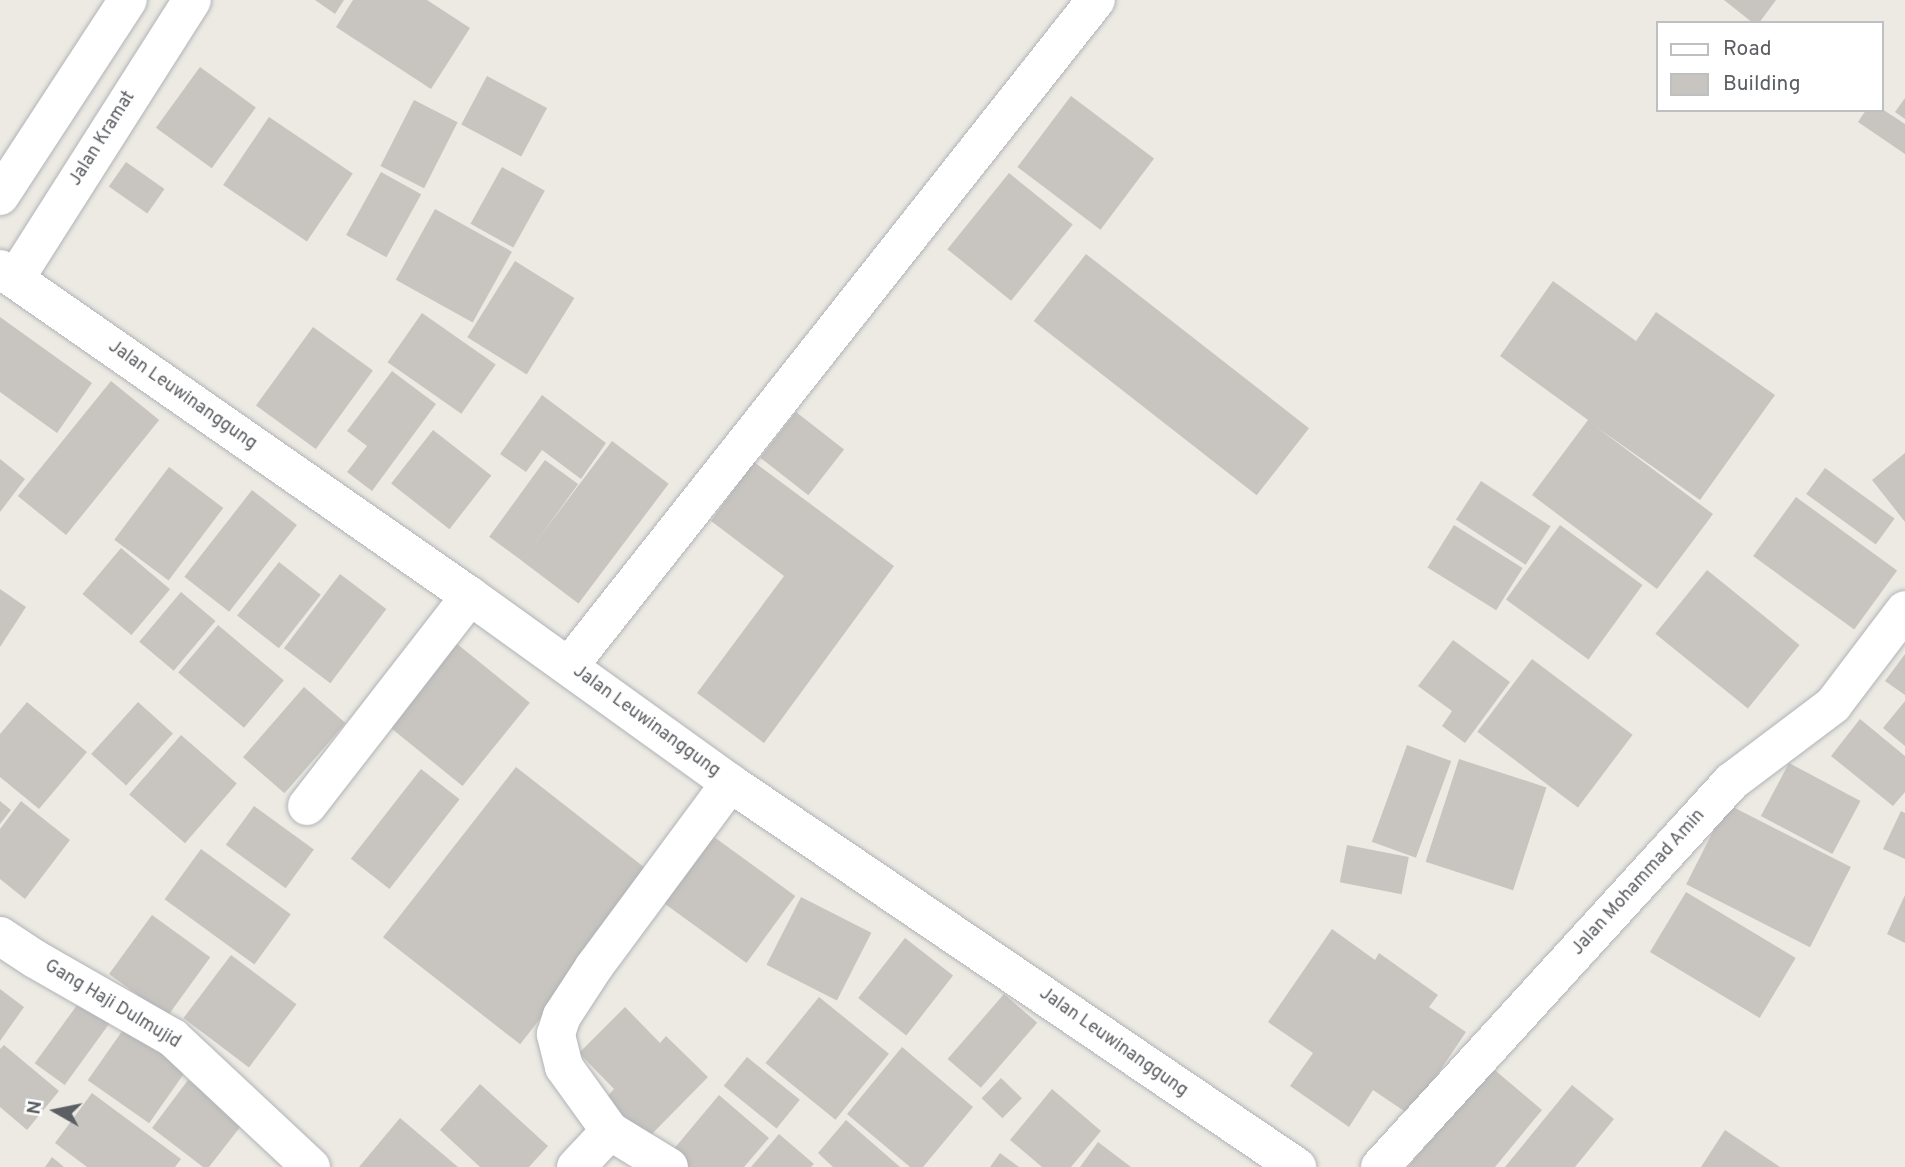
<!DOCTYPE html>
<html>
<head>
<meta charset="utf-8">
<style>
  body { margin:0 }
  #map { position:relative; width:1905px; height:1167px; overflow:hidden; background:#eceae3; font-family:Overpass,sans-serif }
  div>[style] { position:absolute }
  .building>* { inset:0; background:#c8c5c0; transform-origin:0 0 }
  .roads { filter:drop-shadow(0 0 2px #b0b3b7) drop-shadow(0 0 2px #b0b3b7) }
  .minor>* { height:38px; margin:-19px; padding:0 19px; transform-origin:19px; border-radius:19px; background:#fff }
  .secondary>* { height:38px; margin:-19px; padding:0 19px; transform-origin:19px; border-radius:19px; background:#fff }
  span { translate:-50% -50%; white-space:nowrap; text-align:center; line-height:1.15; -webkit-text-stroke:7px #fff; paint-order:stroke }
  .street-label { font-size:18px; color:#5b5e62 }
  .legend { position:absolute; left:1656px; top:21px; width:228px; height:91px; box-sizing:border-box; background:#fff; border:2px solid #bdbfc0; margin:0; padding:9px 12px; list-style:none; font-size:21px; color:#5b5e62 }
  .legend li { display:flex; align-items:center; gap:14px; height:35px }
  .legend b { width:35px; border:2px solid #bdbfc0 }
  .north { position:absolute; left:21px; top:1076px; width:70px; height:70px; -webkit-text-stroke:5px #fff; paint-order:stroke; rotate:279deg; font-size:19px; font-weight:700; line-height:28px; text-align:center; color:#5b5e62 }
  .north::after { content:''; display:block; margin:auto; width:24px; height:32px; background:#5b5e62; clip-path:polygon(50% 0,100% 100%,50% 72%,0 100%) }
</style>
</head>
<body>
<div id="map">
  <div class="building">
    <div style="clip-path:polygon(315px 0,344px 0,335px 14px)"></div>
    <div style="clip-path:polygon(353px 0,427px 0,470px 28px,431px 89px,336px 27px)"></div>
    <div style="clip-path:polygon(1724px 0,1776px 0,1759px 23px,1753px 23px)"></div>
    <div style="left:200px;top:67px;width:69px;height:75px;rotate:36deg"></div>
    <div style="left:487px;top:76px;width:68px;height:55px;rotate:28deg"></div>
    <div style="left:1071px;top:96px;width:104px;height:89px;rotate:37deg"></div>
    <div style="clip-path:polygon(1905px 98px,1905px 119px,1895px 112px)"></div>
    <div style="left:414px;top:100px;width:49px;height:74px;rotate:27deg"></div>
    <div style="clip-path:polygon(1882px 109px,1905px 124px,1905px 154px,1858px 122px,1866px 110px)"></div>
    <div style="left:269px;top:117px;width:101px;height:82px;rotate:34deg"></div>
    <div style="left:126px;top:162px;width:47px;height:30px;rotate:35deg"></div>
    <div style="left:502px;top:167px;width:49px;height:65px;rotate:29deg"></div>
    <div style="left:381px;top:172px;width:46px;height:72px;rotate:29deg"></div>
    <div style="left:1009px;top:173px;width:82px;height:98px;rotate:39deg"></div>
    <div style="left:435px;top:209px;width:88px;height:81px;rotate:29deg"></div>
    <div style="left:1086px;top:254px;width:283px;height:85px;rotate:38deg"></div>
    <div style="left:515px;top:261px;width:70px;height:90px;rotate:32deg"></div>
    <div style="clip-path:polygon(1553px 281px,1636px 341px,1656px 312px,1775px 395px,1700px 500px,1595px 426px,1713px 514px,1657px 589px,1532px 495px,1588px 420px,1500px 356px)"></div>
    <div style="left:422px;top:313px;width:90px;height:60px;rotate:35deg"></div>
    <div style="clip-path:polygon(0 317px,92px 383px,57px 433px,0 392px)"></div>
    <div style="left:313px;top:327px;width:74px;height:97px;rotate:36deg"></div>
    <div style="clip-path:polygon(392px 371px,436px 404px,372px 491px,347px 472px,367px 446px,347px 431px)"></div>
    <div style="left:111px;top:381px;width:62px;height:148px;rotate:39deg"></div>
    <div style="clip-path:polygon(542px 395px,606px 443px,581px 479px,542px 450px,526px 472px,500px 454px)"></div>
    <div style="left:796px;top:412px;width:61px;height:58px;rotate:38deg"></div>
    <div style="left:433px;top:430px;width:74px;height:68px;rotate:38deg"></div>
    <div style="left:612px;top:441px;width:71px;height:150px;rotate:37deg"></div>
    <div style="clip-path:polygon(1905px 453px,1905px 522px,1872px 480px)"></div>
    <div style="clip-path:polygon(0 459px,25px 479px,0 512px)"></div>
    <div style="left:545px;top:460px;width:41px;height:95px;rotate:36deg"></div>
    <div style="clip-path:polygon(754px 462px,894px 566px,764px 743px,697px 693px,784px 576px,711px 521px)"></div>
    <div style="left:169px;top:467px;width:68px;height:91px;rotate:37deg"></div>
    <div style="left:1825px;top:468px;width:86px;height:32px;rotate:36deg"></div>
    <div style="left:1481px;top:481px;width:83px;height:46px;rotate:33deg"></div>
    <div style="left:252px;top:490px;width:57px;height:110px;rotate:38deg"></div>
    <div style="left:1796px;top:497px;width:125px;height:73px;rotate:36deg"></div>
    <div style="left:1454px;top:525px;width:81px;height:50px;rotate:32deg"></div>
    <div style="left:1560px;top:525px;width:102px;height:92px;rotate:36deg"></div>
    <div style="left:121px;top:548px;width:64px;height:60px;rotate:40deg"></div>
    <div style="left:279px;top:562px;width:53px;height:68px;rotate:38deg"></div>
    <div style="left:1707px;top:570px;width:119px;height:82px;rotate:39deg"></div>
    <div style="left:340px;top:574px;width:58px;height:93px;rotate:37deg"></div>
    <div style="clip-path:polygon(0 589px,26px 607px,0 647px)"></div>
    <div style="left:181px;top:592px;width:45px;height:65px;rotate:40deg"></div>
    <div style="left:218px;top:625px;width:86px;height:62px;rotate:40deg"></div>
    <div style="clip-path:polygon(1453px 640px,1510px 682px,1465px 743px,1442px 726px,1452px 711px,1418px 686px)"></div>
    <div style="left:456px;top:643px;width:95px;height:107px;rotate:39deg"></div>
    <div style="clip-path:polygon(1905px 654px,1905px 695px,1885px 681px)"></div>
    <div style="left:1532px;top:659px;width:126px;height:91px;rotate:37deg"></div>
    <div style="left:304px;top:687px;width:55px;height:93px;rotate:41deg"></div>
    <div style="clip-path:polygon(1905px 701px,1905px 746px,1883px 728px)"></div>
    <div style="clip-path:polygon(27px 702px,87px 752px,39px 809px,0 777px,0 734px)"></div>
    <div style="left:138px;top:702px;width:47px;height:70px;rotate:42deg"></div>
    <div style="clip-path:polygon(1860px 719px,1905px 756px,1905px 792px,1893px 806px,1831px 756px)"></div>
    <div style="left:181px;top:735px;width:74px;height:79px;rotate:41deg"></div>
    <div style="left:1407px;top:745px;width:47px;height:103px;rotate:20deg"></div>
    <div style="left:1459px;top:759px;width:92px;height:108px;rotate:18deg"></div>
    <div style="left:1789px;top:763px;width:81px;height:60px;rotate:28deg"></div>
    <div style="left:516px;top:767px;width:174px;height:216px;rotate:38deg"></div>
    <div style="left:421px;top:769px;width:49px;height:114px;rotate:38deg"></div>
    <div style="clip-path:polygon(0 801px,11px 810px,0 824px)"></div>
    <div style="clip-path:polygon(21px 801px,70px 840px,25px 899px,0 879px,0 829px)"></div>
    <div style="left:1727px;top:804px;width:139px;height:90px;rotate:27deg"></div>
    <div style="left:254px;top:806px;width:74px;height:48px;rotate:36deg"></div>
    <div style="clip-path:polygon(1901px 811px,1905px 813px,1905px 859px,1883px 849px)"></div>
    <div style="left:699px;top:826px;width:119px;height:83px;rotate:36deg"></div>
    <div style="left:1347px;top:845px;width:63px;height:38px;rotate:11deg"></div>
    <div style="left:201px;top:849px;width:111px;height:62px;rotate:36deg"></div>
    <div style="left:1686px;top:892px;width:128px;height:70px;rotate:31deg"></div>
    <div style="clip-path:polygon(1905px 895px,1905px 943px,1887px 934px)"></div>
    <div style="left:801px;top:897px;width:79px;height:76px;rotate:27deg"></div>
    <div style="left:152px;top:915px;width:72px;height:73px;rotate:36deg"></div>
    <div style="clip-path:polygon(1332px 929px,1375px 960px,1379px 953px,1438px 995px,1429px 1007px,1466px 1032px,1410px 1115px,1373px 1090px,1349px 1127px,1290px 1086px,1313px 1053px,1268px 1022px)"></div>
    <div style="left:905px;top:938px;width:61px;height:76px;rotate:38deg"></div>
    <div style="left:231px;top:955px;width:82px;height:79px;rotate:37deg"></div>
    <div style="clip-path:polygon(0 989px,24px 1007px,0 1041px)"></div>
    <div style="left:1004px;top:994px;width:44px;height:86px;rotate:41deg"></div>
    <div style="left:819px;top:997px;width:90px;height:85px;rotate:39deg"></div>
    <div style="left:80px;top:1001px;width:37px;height:77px;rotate:36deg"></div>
    <div style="clip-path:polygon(625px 1007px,660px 1043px,666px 1036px,708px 1077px,646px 1140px,605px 1099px,614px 1089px,579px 1053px)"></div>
    <div style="left:125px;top:1027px;width:75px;height:65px;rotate:35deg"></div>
    <div style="clip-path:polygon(4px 1045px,59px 1091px,27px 1130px,0 1107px,0 1049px)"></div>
    <div style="clip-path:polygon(902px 1047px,973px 1107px,923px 1167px,910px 1167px,847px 1114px)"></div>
    <div style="left:747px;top:1057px;width:68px;height:37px;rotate:39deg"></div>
    <div style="clip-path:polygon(1490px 1066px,1542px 1110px,1495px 1167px,1408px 1167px)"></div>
    <div style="left:1001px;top:1078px;width:29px;height:28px;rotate:44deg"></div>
    <div style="clip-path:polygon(188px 1080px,244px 1122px,209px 1167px,203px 1167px,152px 1128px)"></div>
    <div style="clip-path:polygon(480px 1084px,548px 1146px,529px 1167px,480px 1167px,440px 1130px)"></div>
    <div style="clip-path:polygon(1572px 1085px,1614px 1119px,1575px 1167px,1505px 1167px)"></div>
    <div style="clip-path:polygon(1052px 1089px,1101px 1131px,1071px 1167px,1042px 1167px,1010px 1140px)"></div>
    <div style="clip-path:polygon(92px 1093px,181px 1159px,175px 1167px,87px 1167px,55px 1143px)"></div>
    <div style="clip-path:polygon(719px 1095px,769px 1138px,744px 1167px,681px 1167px,668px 1156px)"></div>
    <div style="clip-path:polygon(400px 1118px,458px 1167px,359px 1167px)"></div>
    <div style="clip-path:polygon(846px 1120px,900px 1167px,833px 1167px,818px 1153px)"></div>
    <div style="clip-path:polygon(1725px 1130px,1780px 1167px,1701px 1167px)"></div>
    <div style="clip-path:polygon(779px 1134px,814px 1164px,811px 1167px,751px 1167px)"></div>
    <div style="clip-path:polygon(1098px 1142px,1131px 1167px,1080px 1167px)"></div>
    <div style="clip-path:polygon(1000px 1153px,1019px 1167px,990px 1167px)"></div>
    <div style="clip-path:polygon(52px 1157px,64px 1167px,45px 1167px)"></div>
  </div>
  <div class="roads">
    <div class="minor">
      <div style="left:569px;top:666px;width:849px;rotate:-51.65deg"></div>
      <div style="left:307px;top:806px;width:266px;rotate:-52.2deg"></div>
      <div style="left:0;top:936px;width:42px;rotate:33.3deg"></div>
      <div style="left:35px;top:959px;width:159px;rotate:29.8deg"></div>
      <div style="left:173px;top:1038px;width:189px;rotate:43.1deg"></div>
      <div style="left:610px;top:1131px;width:79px;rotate:-125.7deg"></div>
      <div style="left:564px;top:1067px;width:34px;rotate:-104deg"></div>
      <div style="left:556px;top:1034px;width:19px;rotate:-72deg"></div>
      <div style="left:562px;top:1016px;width:59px;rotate:-56.9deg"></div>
      <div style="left:594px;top:967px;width:229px;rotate:-53.5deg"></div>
      <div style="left:576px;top:1167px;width:50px;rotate:-46.6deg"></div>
      <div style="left:610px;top:1131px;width:69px;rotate:31.4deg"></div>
      <div style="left:1380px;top:1167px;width:521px;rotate:-47.64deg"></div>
      <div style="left:1731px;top:782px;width:128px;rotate:-37deg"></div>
      <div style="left:1833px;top:705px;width:119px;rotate:-52.8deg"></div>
    </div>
    <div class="secondary">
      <div style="left:0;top:196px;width:234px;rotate:-56.9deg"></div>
      <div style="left:0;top:269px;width:573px;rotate:34.83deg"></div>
      <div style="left:470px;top:596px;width:320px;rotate:35.7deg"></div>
      <div style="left:730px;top:783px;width:685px;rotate:34.11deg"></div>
      <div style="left:15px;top:279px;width:330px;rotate:-57.6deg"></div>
    </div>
  </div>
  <div class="street-label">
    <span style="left:103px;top:139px;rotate:-58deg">Jalan Kramat</span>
    <span style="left:182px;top:396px;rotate:35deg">Jalan Leuwinanggung</span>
    <span style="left:646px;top:722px;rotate:36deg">Jalan Leuwinanggung</span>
    <span style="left:1639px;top:883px;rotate:-48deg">Jalan Mohammad Amin</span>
    <span style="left:112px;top:1005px;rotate:31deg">Gang Haji Dulmujid</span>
    <span style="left:1113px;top:1043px;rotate:35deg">Jalan Leuwinanggung</span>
  </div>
  <ul class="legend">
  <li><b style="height:9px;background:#fff"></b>Road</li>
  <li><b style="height:19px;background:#c8c5c0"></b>Building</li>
  </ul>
  <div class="north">N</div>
</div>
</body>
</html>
